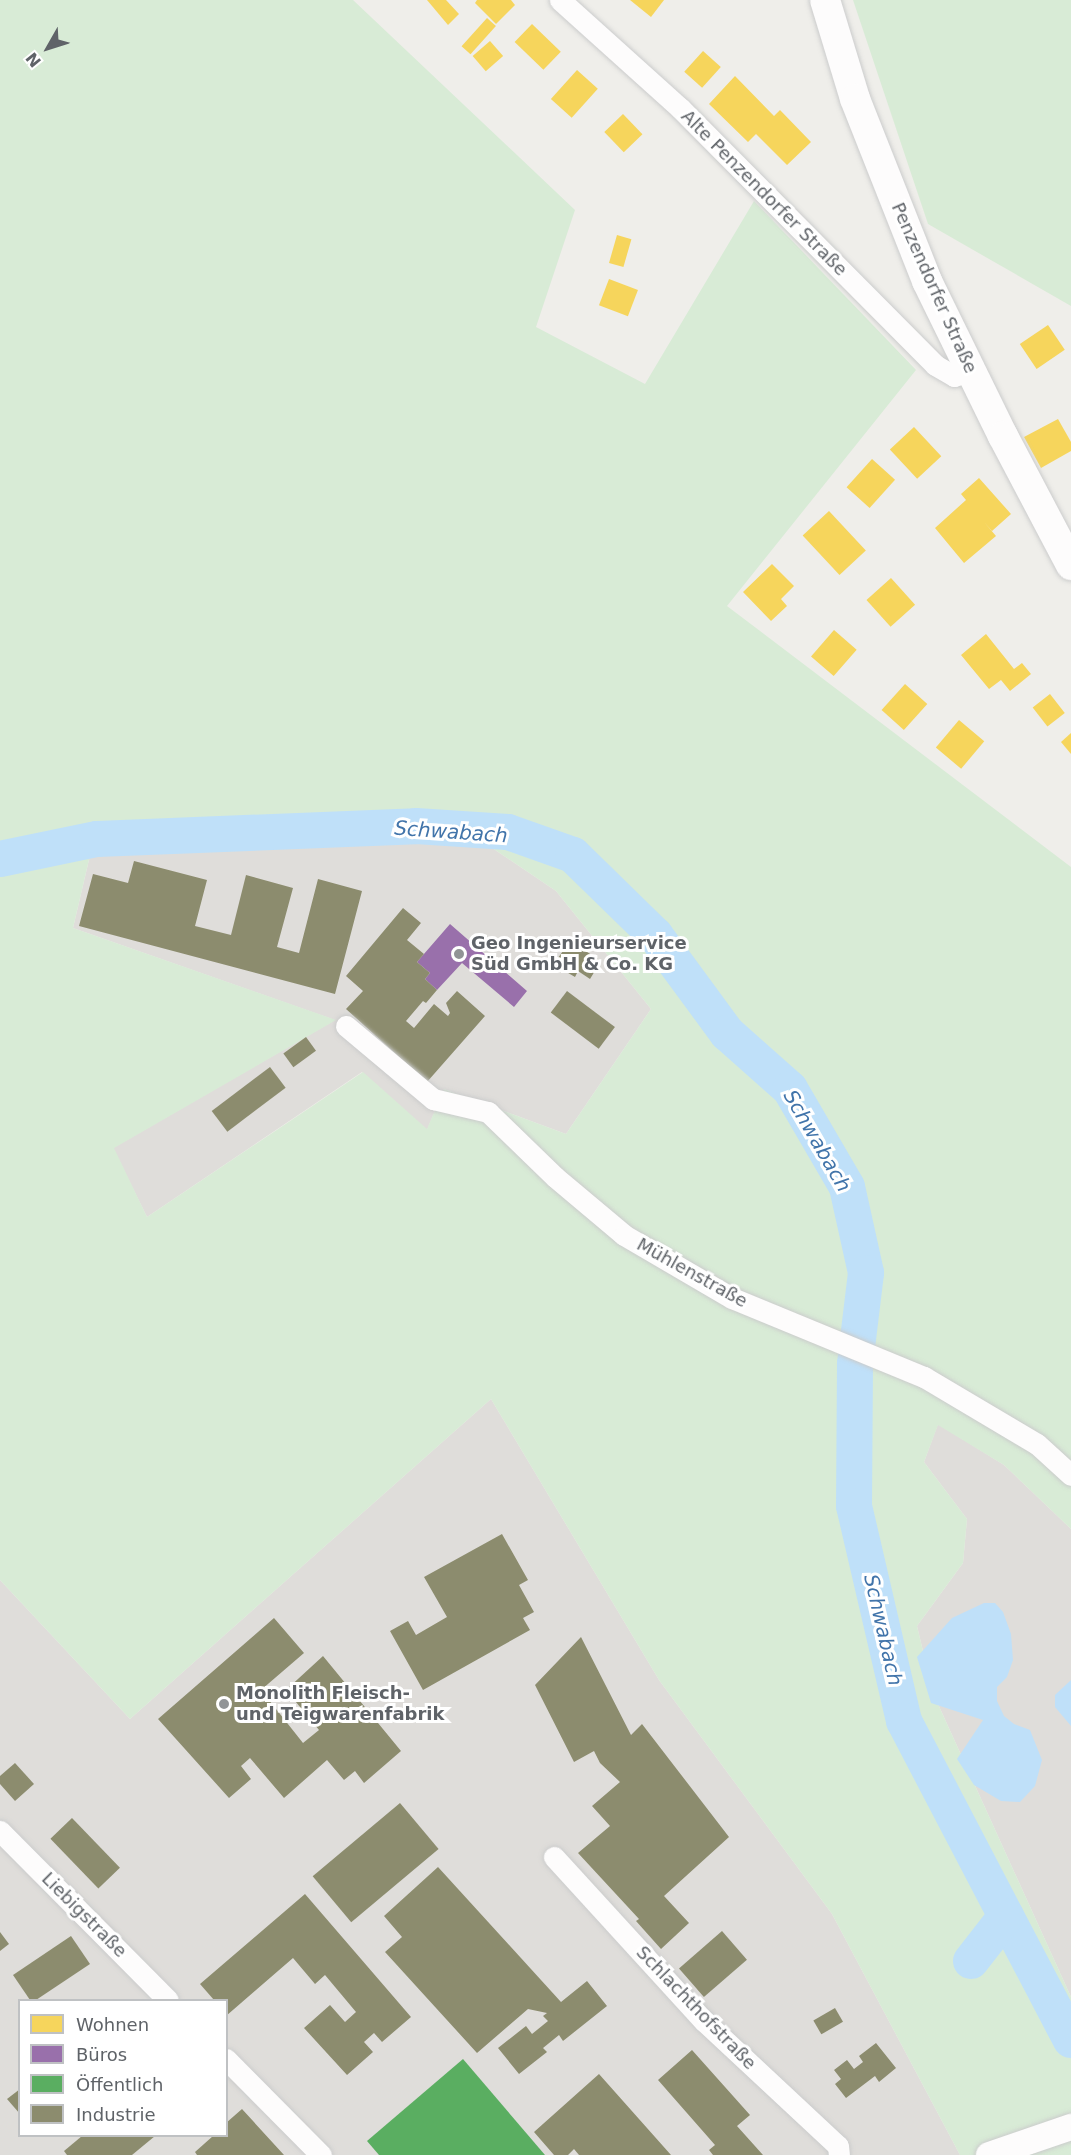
<!DOCTYPE html>
<html>
<head>
<meta charset="utf-8">
<style>
  body { margin:0 }
  #map { position:relative; width:1071px; height:2155px; overflow:hidden; background:#efeeea; font-family:"DejaVu Sans",sans-serif }
  div>[style] { position:absolute }
  .industrial>* { inset:0; background:#dfddda }
  .green>* { inset:0; background:#d8ebd6 }
  .water>* { inset:0; background:#bfe0f9 }
  .homes>* { inset:0; background:#f6d55c; transform-origin:0 0 }
  .offices>* { inset:0; background:#9970ab }
  .public>* { inset:0; background:#5aae61 }
  .industry>* { inset:0; background:#8c8c6e; transform-origin:0 0 }
  .river>* { height:36px; margin:-18px; padding:0 18px; transform-origin:18px; border-radius:18px; background:#bfe0f9 }
  .roads { filter:drop-shadow(0 0 2px #cbcccc) drop-shadow(0 0 2px #cbcccc) }
  .minor>* { height:21px; margin:-10.5px; padding:0 10.5px; transform-origin:10.5px; border-radius:10.5px; background:#fdfcfc }
  .tertiary>* { height:26px; margin:-13px; padding:0 13px; transform-origin:13px; border-radius:13px; background:#fdfcfc }
  .secondary>* { height:30px; margin:-15px; padding:0 15px; transform-origin:15px; border-radius:15px; background:#fdfcfc }
  .dots>* { width:16px; height:16px; translate:-50% -50%; box-sizing:border-box; border:3px solid #fff; border-radius:50% }
  span { translate:-50% -50%; white-space:nowrap; text-align:center; line-height:1.15; -webkit-text-stroke:6px #fff; paint-order:stroke }
  .street-label { font-size:18px; color:#5f6368 }
  .poi-label { font-size:18px; color:#5f6368; font-weight:700 }
  .left { translate:0 -50%; text-align:left }
  .water-label { font-size:20px; color:#4174aa; font-style:italic }
  .legend { position:absolute; left:18px; top:1999px; width:210px; height:138px; box-sizing:border-box; background:#fff; border:2px solid #bfc1c3; margin:0; padding:8px 10px; list-style:none; font-size:18px; color:#5f6368 }
  .legend li { display:flex; align-items:center; gap:12px; height:30px }
  .legend b { width:30px; border:2px solid #bfc1c3 }
  .north { position:absolute; left:18px; top:18px; width:60px; height:60px; -webkit-text-stroke:4px #fff; paint-order:stroke; rotate:231deg; font-size:16px; font-weight:700; line-height:24px; text-align:center; color:#5f6368 }
  .north::after { content:''; display:block; margin:auto; width:21px; height:27px; background:#5f6368; clip-path:polygon(50% 0,100% 100%,50% 72%,0 100%) }
</style>
</head>
<body>
<div id="map">
  <div class="industrial">
    <div style="clip-path:polygon(476px 837px,556px 891px,651px 1009px,566px 1134px,444px 1089px,427px 1130px,362px 1072px,147px 1217px,113px 1148px,335px 1020px,73px 928px,91px 851px)"></div>
    <div style="clip-path:polygon(evenodd,491px 1399px,659px 1680px,832px 1914px,960px 2155px,0 2155px,0 1580px,130px 1719px,491px 1399px,20px 2000px,226px 2000px,226px 2136px,20px 2136px,20px 2000px)"></div>
    <div style="clip-path:polygon(938px 1424px,1004px 1465px,1071px 1529px,1071px 1997px,933px 1693px,917px 1626px,963px 1563px,967px 1519px,924px 1462px)"></div>
  </div>
  <div class="green">
    <div style="clip-path:polygon(evenodd,0 0,353px 0,575px 210px,536px 327px,645px 384px,754px 201px,916px 370px,727px 606px,1071px 867px,1071px 1529px,1004px 1465px,938px 1425px,924px 1462px,967px 1519px,963px 1563px,917px 1626px,933px 1693px,1071px 1997px,1071px 2155px,960px 2155px,832px 1914px,659px 1680px,491px 1399px,130px 1719px,0 1580px,0 0,476px 837px,556px 891px,651px 1009px,566px 1134px,444px 1089px,427px 1129px,363px 1072px,147px 1217px,114px 1148px,336px 1020px,73px 928px,91px 851px,476px 837px)"></div>
    <div style="clip-path:polygon(853px 0,1071px 0,1071px 306px,928px 224px)"></div>
  </div>
  <div class="water">
    <div style="clip-path:polygon(984px 1603px,995px 1603px,1003px 1612px,1011px 1634px,1013px 1660px,1007px 1677px,997px 1687px,997px 1701px,1004px 1716px,1014px 1724px,1030px 1730px,1042px 1760px,1035px 1786px,1020px 1802px,1001px 1801px,974px 1785px,957px 1759px,983px 1720px,931px 1703px,917px 1657px,952px 1618px)"></div>
    <div style="clip-path:polygon(1071px 1680px,1071px 1726px,1055px 1707px,1055px 1695px)"></div>
  </div>
  <div class="homes">
    <div style="clip-path:polygon(427px 0,446px 0,459px 14px,448px 25px)"></div>
    <div style="clip-path:polygon(477px 0,511px 0,515px 5px,496px 24px,475px 3px)"></div>
    <div style="clip-path:polygon(630px 0,664px 0,651px 17px)"></div>
    <div style="left:487px;top:18px;width:12px;height:38px;rotate:42deg"></div>
    <div style="left:532px;top:24px;width:40px;height:25px;rotate:44deg"></div>
    <div style="left:490px;top:41px;width:20px;height:23px;rotate:49deg"></div>
    <div style="left:703px;top:51px;width:24px;height:28px;rotate:42deg"></div>
    <div style="left:577px;top:70px;width:28px;height:39px;rotate:42deg"></div>
    <div style="clip-path:polygon(735px 76px,774px 116px,780px 110px,811px 142px,787px 165px,756px 134px,748px 142px,709px 104px)"></div>
    <div style="left:623px;top:114px;width:28px;height:26px;rotate:46deg"></div>
    <div style="left:617px;top:235px;width:15px;height:29px;rotate:16deg"></div>
    <div style="left:609px;top:279px;width:31px;height:28px;rotate:21deg"></div>
    <div style="left:1048px;top:325px;width:30px;height:34px;rotate:56deg"></div>
    <div style="clip-path:polygon(1058px 419px,1071px 442px,1071px 451px,1041px 468px,1024px 437px)"></div>
    <div style="left:914px;top:427px;width:40px;height:33px;rotate:47deg"></div>
    <div style="left:872px;top:459px;width:31px;height:38px;rotate:42deg"></div>
    <div style="clip-path:polygon(979px 478px,1011px 514px,992px 531px,984px 522px,996px 536px,964px 563px,935px 528px,966px 500px,961px 494px)"></div>
    <div style="left:829px;top:511px;width:54px;height:36px;rotate:47deg"></div>
    <div style="clip-path:polygon(772px 564px,794px 586px,781px 599px,787px 606px,771px 621px,743px 592px)"></div>
    <div style="left:891px;top:578px;width:36px;height:33px;rotate:48deg"></div>
    <div style="left:834px;top:630px;width:30px;height:35px;rotate:41deg"></div>
    <div style="clip-path:polygon(986px 634px,1014px 669px,1022px 663px,1031px 674px,1010px 691px,1001px 680px,989px 689px,961px 655px)"></div>
    <div style="left:905px;top:684px;width:30px;height:35px;rotate:42deg"></div>
    <div style="left:1050px;top:694px;width:24px;height:22px;rotate:52deg"></div>
    <div style="left:959px;top:720px;width:33px;height:36px;rotate:40deg"></div>
    <div style="clip-path:polygon(1071px 733px,1071px 754px,1061px 742px)"></div>
  </div>
  <div class="offices">
    <div style="clip-path:polygon(450px 924px,527px 991px,514px 1007px,462px 963px,437px 990px,425px 979px,430px 973px,417px 962px)"></div>
  </div>
  <div class="public">
    <div style="clip-path:polygon(463px 2059px,545px 2155px,379px 2155px,367px 2141px)"></div>
  </div>
  <div class="industry">
    <div style="clip-path:polygon(134px 861px,207px 880px,195px 926px,231px 935px,246px 875px,293px 888px,277px 947px,299px 953px,318px 879px,362px 891px,335px 994px,79px 926px,93px 874px,128px 883px)"></div>
    <div style="clip-path:polygon(403px 908px,421px 923px,407px 940px,424px 954px,417px 962px,430px 973px,425px 979px,437px 990px,426px 1003px,423px 1001px,406px 1021px,414px 1028px,434px 1004px,448px 1016px,450px 1013px,446px 1003px,457px 991px,485px 1016px,427px 1082px,346px 1009px,363px 991px,346px 976px)"></div>
    <div style="clip-path:polygon(570px 941px,601px 961px,590px 979px,578px 971px,575px 977px,563px 970px,567px 964px,558px 958px)"></div>
    <div style="left:567px;top:991px;width:60px;height:27px;rotate:37deg"></div>
    <div style="left:306px;top:1037px;width:17px;height:28px;rotate:54deg"></div>
    <div style="left:270px;top:1067px;width:26px;height:73px;rotate:53deg"></div>
    <div style="clip-path:polygon(502px 1534px,528px 1580px,519px 1585px,534px 1612px,523px 1618px,530px 1630px,423px 1690px,390px 1631px,408px 1621px,416px 1635px,447px 1617px,424px 1577px)"></div>
    <div style="clip-path:polygon(274px 1618px,304px 1653px,261px 1690px,303px 1743px,319px 1730px,286px 1690px,323px 1656px,401px 1751px,364px 1783px,355px 1771px,344px 1780px,327px 1760px,284px 1798px,250px 1758px,241px 1766px,251px 1779px,229px 1798px,158px 1719px)"></div>
    <div style="clip-path:polygon(581px 1637px,631px 1735px,642px 1724px,729px 1837px,664px 1896px,689px 1923px,661px 1949px,636px 1921px,639px 1919px,578px 1853px,610px 1826px,592px 1806px,620px 1782px,600px 1763px,594px 1751px,574px 1762px,535px 1685px)"></div>
    <div style="clip-path:polygon(15px 1763px,34px 1784px,15px 1801px,0 1784px,0 1776px)"></div>
    <div style="left:400px;top:1803px;width:60px;height:114px;rotate:50deg"></div>
    <div style="left:72px;top:1818px;width:69px;height:30px;rotate:46deg"></div>
    <div style="clip-path:polygon(438px 1867px,561px 2002px,587px 1981px,607px 2006px,563px 2041px,559px 2035px,543px 2048px,547px 2052px,519px 2074px,498px 2048px,526px 2026px,532px 2034px,548px 2021px,543px 2016px,547px 2013px,528px 2009px,477px 2053px,385px 1952px,402px 1937px,384px 1916px)"></div>
    <div style="clip-path:polygon(305px 1894px,411px 2017px,382px 2042px,374px 2033px,364px 2042px,373px 2052px,347px 2075px,304px 2028px,330px 2005px,345px 2022px,356px 2012px,325px 1975px,315px 1984px,293px 1958px,226px 2016px,226px 2000px,214px 2000px,200px 1984px)"></div>
    <div style="left:722px;top:1931px;width:38px;height:57px;rotate:49deg"></div>
    <div style="clip-path:polygon(0 1932px,9px 1944px,0 1951px)"></div>
    <div style="clip-path:polygon(71px 1936px,90px 1964px,36px 2000px,30px 2000px,13px 1975px)"></div>
    <div style="left:835px;top:2008px;width:16px;height:25px;rotate:60deg"></div>
    <div style="clip-path:polygon(876px 2043px,896px 2068px,879px 2082px,875px 2076px,846px 2098px,835px 2084px,841px 2079px,834px 2070px,847px 2060px,854px 2069px,863px 2062px,859px 2056px)"></div>
    <div style="clip-path:polygon(692px 2050px,750px 2115px,737px 2126px,763px 2155px,713px 2155px,709px 2150px,715px 2145px,658px 2080px)"></div>
    <div style="clip-path:polygon(599px 2074px,671px 2155px,579px 2155px,574px 2149px,568px 2155px,554px 2155px,534px 2132px)"></div>
    <div style="clip-path:polygon(20px 2089px,20px 2114px,7px 2099px)"></div>
    <div style="clip-path:polygon(242px 2109px,284px 2155px,197px 2155px,195px 2152px,213px 2136px,226px 2136px,226px 2123px)"></div>
    <div style="clip-path:polygon(82px 2136px,155px 2136px,132px 2155px,67px 2155px,64px 2151px)"></div>
  </div>
  <div class="river">
    <div style="left:0;top:859px;width:99px;rotate:-11.7deg"></div>
    <div style="left:97px;top:839px;width:319px;rotate:-2.3deg"></div>
    <div style="left:416px;top:826px;width:92px;rotate:3.7deg"></div>
    <div style="left:508px;top:832px;width:69px;rotate:19.5deg"></div>
    <div style="left:573px;top:855px;width:115px;rotate:44.3deg"></div>
    <div style="left:655px;top:935px;width:122px;rotate:53.7deg"></div>
    <div style="left:727px;top:1033px;width:84px;rotate:41.6deg"></div>
    <div style="left:790px;top:1089px;width:113px;rotate:59.8deg"></div>
    <div style="left:847px;top:1187px;width:88px;rotate:77.5deg"></div>
    <div style="left:866px;top:1273px;width:92px;rotate:96.9deg"></div>
    <div style="left:855px;top:1364px;width:142px;rotate:90.4deg"></div>
    <div style="left:854px;top:1506px;width:221px;rotate:76.9deg"></div>
    <div style="left:904px;top:1721px;width:360px;rotate:62.4deg"></div>
    <div style="left:971px;top:1961px;width:57px;rotate:-52.1deg"></div>
  </div>
  <div class="roads">
    <div class="minor">
      <div style="left:560px;top:0;width:161px;rotate:42deg"></div>
      <div style="left:680px;top:108px;width:362px;rotate:45.2deg"></div>
      <div style="left:935px;top:365px;width:22px;rotate:30deg"></div>
      <div style="left:954px;top:376px;width:17px;rotate:-17deg"></div>
      <div style="left:346px;top:1026px;width:114px;rotate:40deg"></div>
      <div style="left:433px;top:1099px;width:57px;rotate:13.3deg"></div>
      <div style="left:488px;top:1112px;width:93px;rotate:44.1deg"></div>
      <div style="left:555px;top:1177px;width:90px;rotate:40deg"></div>
      <div style="left:624px;top:1235px;width:125px;rotate:30.3deg"></div>
      <div style="left:732px;top:1298px;width:208px;rotate:22.4deg"></div>
      <div style="left:924px;top:1377px;width:131px;rotate:30.7deg"></div>
      <div style="left:1037px;top:1444px;width:46px;rotate:42.4deg"></div>
      <div style="left:0;top:1831px;width:238px;rotate:45.2deg"></div>
      <div style="left:554px;top:1857px;width:222px;rotate:47.6deg"></div>
      <div style="left:704px;top:2021px;width:183px;rotate:43deg"></div>
      <div style="left:838px;top:2146px;width:9px;rotate:84deg"></div>
      <div style="left:226px;top:2059px;width:135px;rotate:45.3deg"></div>
    </div>
    <div class="tertiary">
      <div style="left:989px;top:2155px;width:87px;rotate:-18.9deg"></div>
    </div>
    <div class="secondary">
      <div style="left:825px;top:0;width:103px;rotate:73.1deg"></div>
      <div style="left:855px;top:99px;width:196px;rotate:68.4deg"></div>
      <div style="left:927px;top:281px;width:173px;rotate:63.9deg"></div>
      <div style="left:1003px;top:436px;width:146px;rotate:62.2deg"></div>
    </div>
  </div>
  <div class="dots">
    <div style="left:459px;top:954px;background:#919496"></div>
    <div style="left:224px;top:1704px;background:#919496"></div>
  </div>
  <div class="street-label">
    <span style="left:764px;top:193px;rotate:45deg">Alte Penzendorfer Straße</span>
    <span style="left:934px;top:288px;rotate:66deg">Penzendorfer Straße</span>
    <span style="left:692px;top:1273px;rotate:29deg">Mühlenstraße</span>
    <span style="left:84px;top:1915px;rotate:45deg">Liebigstraße</span>
    <span style="left:696px;top:2008px;rotate:46deg">Schlachthofstraße</span>
  </div>
  <div class="poi-label">
    <span class="left" style="left:471px;top:954px">Geo Ingenieurservice<br>Süd GmbH &amp; Co. KG</span>
    <span class="left" style="left:236px;top:1704px">Monolith Fleisch-<br>und Teigwarenfabrik</span>
  </div>
  <div class="water-label">
    <span style="left:451px;top:832px;rotate:4deg">Schwabach</span>
    <span style="left:817px;top:1141px;rotate:60deg">Schwabach</span>
    <span style="left:883px;top:1630px;rotate:77deg">Schwabach</span>
  </div>
  <ul class="legend">
  <li><b style="height:16px;background:#f6d55c"></b>Wohnen</li>
  <li><b style="height:16px;background:#9970ab"></b>Büros</li>
  <li><b style="height:16px;background:#5aae61"></b>Öffentlich</li>
  <li><b style="height:16px;background:#8c8c6e"></b>Industrie</li>
  </ul>
  <div class="north">N</div>
</div>
</body>
</html>
